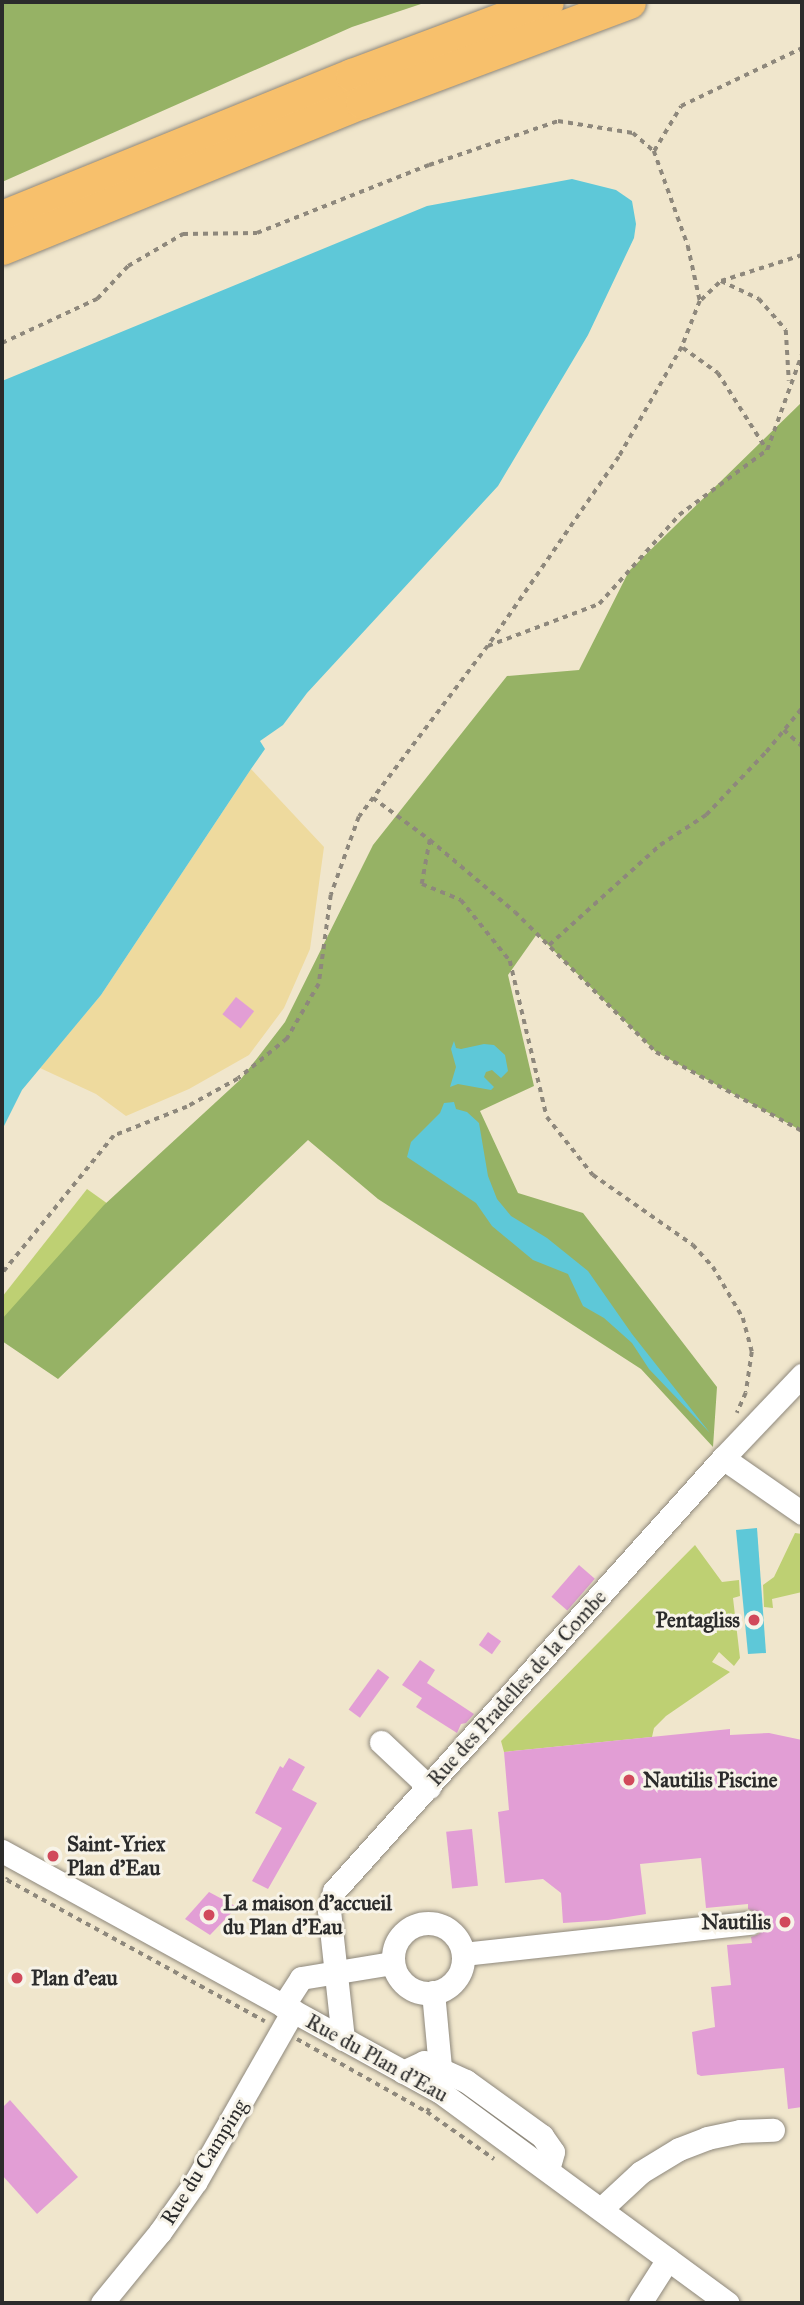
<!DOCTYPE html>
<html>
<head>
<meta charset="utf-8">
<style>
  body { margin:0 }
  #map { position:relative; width:804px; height:2305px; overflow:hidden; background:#f0e6cc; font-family:"IM FELL Great Primer",serif }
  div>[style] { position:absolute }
  .green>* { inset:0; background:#bed073 }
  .forest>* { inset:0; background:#96b265 }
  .sand>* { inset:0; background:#eeda9e }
  .water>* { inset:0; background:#5ec8d8 }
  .building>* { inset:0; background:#e29ed5; transform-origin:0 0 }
  .path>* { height:3.5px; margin-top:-1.75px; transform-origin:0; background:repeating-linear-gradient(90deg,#8e887c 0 5px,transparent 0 10px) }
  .roads { filter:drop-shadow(0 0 2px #8e887c) drop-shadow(0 0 2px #8e887c) }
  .minor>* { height:23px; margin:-11.5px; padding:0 11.5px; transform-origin:11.5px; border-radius:11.5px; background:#fff }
  .minor>.ring { margin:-11.5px; padding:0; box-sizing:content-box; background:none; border:23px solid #fff; border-radius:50% }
  .highway>* { height:33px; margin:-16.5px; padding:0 16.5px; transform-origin:16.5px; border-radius:16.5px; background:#f7c06c }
  .dots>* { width:19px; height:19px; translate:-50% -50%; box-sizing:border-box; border:4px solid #f7f3e8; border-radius:50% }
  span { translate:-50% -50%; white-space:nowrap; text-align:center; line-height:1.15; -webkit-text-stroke:6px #f7f3e8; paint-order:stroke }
  .poi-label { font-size:21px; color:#2b2b2b; font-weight:700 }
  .right { translate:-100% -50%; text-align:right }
  .left { translate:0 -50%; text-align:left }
  .street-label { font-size:21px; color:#2b2b2b }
  .frame { position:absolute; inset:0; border:4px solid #2b2b2b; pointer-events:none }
</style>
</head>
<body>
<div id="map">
  <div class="green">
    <div style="clip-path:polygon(87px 1189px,136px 1224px,43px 1346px,2px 1315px,2px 1297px)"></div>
    <div style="clip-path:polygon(795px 1533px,802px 1534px,802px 1592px,772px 1599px,773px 1608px,764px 1607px,763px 1585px,774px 1577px)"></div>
    <div style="clip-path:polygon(695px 1545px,722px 1582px,739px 1580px,740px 1596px,733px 1598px,740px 1658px,734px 1666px,719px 1652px,712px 1662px,730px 1672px,666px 1716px,654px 1728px,652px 1737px,504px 1752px,501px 1741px)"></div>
  </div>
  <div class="forest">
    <div style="clip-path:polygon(2px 2px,427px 2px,352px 27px,2px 182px)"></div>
    <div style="clip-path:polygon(802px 402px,802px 1131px,656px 1052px,537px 934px,508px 975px,534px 1086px,480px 1111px,518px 1193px,583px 1213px,717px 1387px,713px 1447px,641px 1369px,378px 1199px,308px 1140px,58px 1379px,2px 1341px,2px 1319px,104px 1205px,241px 1079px,285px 1022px,373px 845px,507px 676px,579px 670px,629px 571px)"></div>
  </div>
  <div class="sand">
    <div style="clip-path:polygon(251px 769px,324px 847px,310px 949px,284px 1008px,249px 1055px,189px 1089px,126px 1116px,96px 1094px,40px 1068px,101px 995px)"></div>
  </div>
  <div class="water">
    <div style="clip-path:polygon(572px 179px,616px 190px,632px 201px,636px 224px,634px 238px,588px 335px,498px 486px,307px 693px,283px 725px,260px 741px,265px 749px,251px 769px,101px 995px,22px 1090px,2px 1130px,2px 381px,427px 206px)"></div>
    <div style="clip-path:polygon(454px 1041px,456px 1048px,461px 1049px,484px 1044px,494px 1045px,505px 1055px,508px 1071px,501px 1078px,492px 1070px,486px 1072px,484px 1077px,494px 1087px,491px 1090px,458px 1084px,450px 1087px,456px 1067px,451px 1049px)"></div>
    <div style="clip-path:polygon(454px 1102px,456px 1109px,467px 1112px,479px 1123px,488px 1176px,497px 1199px,511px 1216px,547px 1238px,588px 1271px,632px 1334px,710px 1433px,649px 1369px,632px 1343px,604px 1318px,583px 1306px,568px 1274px,533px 1260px,492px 1226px,476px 1203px,407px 1157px,411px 1142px,440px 1113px,444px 1103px)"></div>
    <div style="clip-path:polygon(757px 1528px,766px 1653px,748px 1654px,736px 1530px)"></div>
  </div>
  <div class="building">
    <div style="left:236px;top:997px;width:23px;height:22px;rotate:38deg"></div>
    <div style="left:579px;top:1565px;width:21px;height:42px;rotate:41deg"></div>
    <div style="left:488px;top:1632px;width:16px;height:16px;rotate:35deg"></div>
    <div style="clip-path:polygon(420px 1660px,435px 1670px,427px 1683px,474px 1714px,466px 1723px,461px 1724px,457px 1733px,416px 1707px,422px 1698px,402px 1685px)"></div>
    <div style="left:378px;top:1669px;width:14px;height:50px;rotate:36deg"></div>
    <div style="clip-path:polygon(730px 1729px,730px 1735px,769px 1733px,802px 1740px,802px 2107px,788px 2109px,784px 2068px,701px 2076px,697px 2074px,692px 2032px,715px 2027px,711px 1987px,731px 1985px,727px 1945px,752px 1943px,751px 1937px,759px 1934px,764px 1922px,761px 1914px,748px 1909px,748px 1904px,706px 1908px,701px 1858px,640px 1864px,646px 1914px,608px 1920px,563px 1923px,561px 1893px,543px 1879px,505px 1883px,498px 1812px,509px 1810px,504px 1752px)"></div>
    <div style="clip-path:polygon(289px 1758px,305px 1767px,292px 1790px,317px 1803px,268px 1889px,252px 1881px,282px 1828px,255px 1813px,280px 1766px,283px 1768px)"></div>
    <div style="left:472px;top:1829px;width:57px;height:26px;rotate:84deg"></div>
    <div style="clip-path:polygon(209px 1892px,237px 1907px,210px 1935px,185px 1919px)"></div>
    <div style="clip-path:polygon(10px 2100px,78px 2177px,37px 2214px,2px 2175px,2px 2108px)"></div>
  </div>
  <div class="path">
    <div style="left:654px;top:151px;width:52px;rotate:-59deg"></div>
    <div style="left:681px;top:106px;width:134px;rotate:-25.6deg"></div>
    <div style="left:721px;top:281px;width:42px;rotate:25.3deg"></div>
    <div style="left:759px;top:299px;width:41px;rotate:48.9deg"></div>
    <div style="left:786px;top:330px;width:51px;rotate:86.6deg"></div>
    <div style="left:701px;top:300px;width:28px;rotate:-44deg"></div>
    <div style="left:721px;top:281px;width:85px;rotate:-17.8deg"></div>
    <div style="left:2px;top:343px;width:105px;rotate:-24.9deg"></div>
    <div style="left:97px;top:299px;width:45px;rotate:-46.8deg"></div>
    <div style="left:128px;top:266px;width:64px;rotate:-30.2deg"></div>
    <div style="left:183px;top:234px;width:74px;rotate:-0.8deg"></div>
    <div style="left:257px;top:233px;width:185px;rotate:-21.6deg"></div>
    <div style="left:429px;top:165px;width:136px;rotate:-18.8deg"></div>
    <div style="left:558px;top:121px;width:76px;rotate:9.1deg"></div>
    <div style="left:633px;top:133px;width:28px;rotate:41deg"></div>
    <div style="left:654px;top:151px;width:101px;rotate:70.3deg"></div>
    <div style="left:688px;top:246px;width:56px;rotate:77.7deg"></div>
    <div style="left:700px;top:301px;width:49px;rotate:111.4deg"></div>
    <div style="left:682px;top:347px;width:127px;rotate:119.8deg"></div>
    <div style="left:619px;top:457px;width:230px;rotate:124.7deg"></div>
    <div style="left:488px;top:646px;width:214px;rotate:127deg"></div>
    <div style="left:359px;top:817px;width:83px;rotate:109.7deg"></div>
    <div style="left:331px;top:895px;width:90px;rotate:97.7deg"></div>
    <div style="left:319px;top:984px;width:64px;rotate:120.2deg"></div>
    <div style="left:287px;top:1039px;width:63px;rotate:140.8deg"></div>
    <div style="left:238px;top:1079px;width:58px;rotate:151.2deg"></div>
    <div style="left:187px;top:1107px;width:79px;rotate:158.3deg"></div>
    <div style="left:114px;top:1136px;width:178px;rotate:129.1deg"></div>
    <div style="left:683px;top:348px;width:43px;rotate:35.5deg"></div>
    <div style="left:718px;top:373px;width:91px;rotate:57.5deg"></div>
    <div style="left:488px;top:646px;width:119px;rotate:-20.7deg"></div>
    <div style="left:599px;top:604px;width:120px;rotate:-48deg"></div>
    <div style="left:679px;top:515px;width:109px;rotate:-36.5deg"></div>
    <div style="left:767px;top:450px;width:102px;rotate:-70deg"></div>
    <div style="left:784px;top:730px;width:24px;rotate:42deg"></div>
    <div style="left:373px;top:798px;width:71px;rotate:36.4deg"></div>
    <div style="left:430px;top:840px;width:111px;rotate:40.3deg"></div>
    <div style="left:515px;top:912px;width:199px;rotate:44.8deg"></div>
    <div style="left:656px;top:1052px;width:166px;rotate:28.4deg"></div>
    <div style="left:430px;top:840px;width:45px;rotate:100.3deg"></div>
    <div style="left:422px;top:884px;width:42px;rotate:22.3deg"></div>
    <div style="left:461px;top:900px;width:78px;rotate:51.2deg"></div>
    <div style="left:510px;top:961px;width:160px;rotate:76.7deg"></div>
    <div style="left:547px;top:1117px;width:74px;rotate:51.6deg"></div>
    <div style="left:593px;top:1175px;width:122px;rotate:35deg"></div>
    <div style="left:693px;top:1245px;width:30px;rotate:48deg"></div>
    <div style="left:713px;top:1267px;width:59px;rotate:59.5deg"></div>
    <div style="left:743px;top:1318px;width:35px;rotate:75deg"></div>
    <div style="left:752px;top:1352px;width:41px;rotate:98.3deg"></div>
    <div style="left:746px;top:1393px;width:22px;rotate:114deg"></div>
    <div style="left:549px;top:945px;width:149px;rotate:-42deg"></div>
    <div style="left:660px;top:845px;width:55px;rotate:-33.1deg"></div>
    <div style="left:706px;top:815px;width:87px;rotate:-46.4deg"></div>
    <div style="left:766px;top:752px;width:57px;rotate:-50.7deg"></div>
    <div style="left:8px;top:1878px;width:2px;rotate:117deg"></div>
    <div style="left:7px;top:1880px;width:294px;rotate:28.7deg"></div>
    <div style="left:297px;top:2039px;width:149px;rotate:29.3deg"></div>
    <div style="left:427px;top:2112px;width:4px;rotate:-63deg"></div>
    <div style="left:427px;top:2112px;width:82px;rotate:35deg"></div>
  </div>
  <div class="roads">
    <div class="minor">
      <div style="left:723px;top:1458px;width:96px;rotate:34.8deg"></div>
      <div style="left:381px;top:1742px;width:66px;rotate:43.2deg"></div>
      <div style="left:2px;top:1851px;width:499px;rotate:28.8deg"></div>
      <div style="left:439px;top:2091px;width:358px;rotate:36.3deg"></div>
      <div class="ring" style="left:393px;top:1923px;width:47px;height:47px"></div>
      <div style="left:463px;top:1954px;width:289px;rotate:-6.2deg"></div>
      <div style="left:433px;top:1992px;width:75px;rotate:84.7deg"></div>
      <div style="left:283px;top:2006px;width:33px;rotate:-57deg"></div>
      <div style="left:301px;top:1978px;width:93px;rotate:-9.3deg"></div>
      <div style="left:343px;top:2039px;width:130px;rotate:-96.2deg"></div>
      <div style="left:329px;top:1910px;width:20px;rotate:-75deg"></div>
      <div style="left:334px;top:1891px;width:582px;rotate:-48.06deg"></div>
      <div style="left:723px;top:1458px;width:115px;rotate:-46.4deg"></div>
      <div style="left:403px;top:2072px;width:23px;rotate:-25deg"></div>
      <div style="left:424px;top:2062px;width:46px;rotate:24.3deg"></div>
      <div style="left:466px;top:2081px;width:94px;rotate:35.9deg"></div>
      <div style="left:542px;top:2136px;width:19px;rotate:55deg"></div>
      <div style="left:553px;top:2152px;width:18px;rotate:106deg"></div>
      <div style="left:601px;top:2209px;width:54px;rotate:-42.8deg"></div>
      <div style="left:641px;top:2172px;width:44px;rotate:-31.2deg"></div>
      <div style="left:679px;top:2149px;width:30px;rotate:-21deg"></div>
      <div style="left:707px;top:2138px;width:34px;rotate:-12deg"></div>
      <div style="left:740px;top:2131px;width:33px;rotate:-2deg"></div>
      <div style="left:102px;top:2303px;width:92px;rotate:-50.8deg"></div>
      <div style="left:160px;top:2232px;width:62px;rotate:-54.8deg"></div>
      <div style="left:196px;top:2181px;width:196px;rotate:-60.3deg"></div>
      <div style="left:640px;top:2303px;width:52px;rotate:-57.5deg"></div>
    </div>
    <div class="highway">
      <div style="left:2px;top:217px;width:378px;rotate:-22.1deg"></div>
      <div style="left:352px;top:75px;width:208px;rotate:-20.5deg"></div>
      <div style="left:2px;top:248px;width:388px;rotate:-22.1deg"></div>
      <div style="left:362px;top:102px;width:285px;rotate:-20.5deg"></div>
    </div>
  </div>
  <div class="dots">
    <div style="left:754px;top:1620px;background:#d1495b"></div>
    <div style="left:629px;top:1780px;background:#d1495b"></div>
    <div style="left:53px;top:1856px;background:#d1495b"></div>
    <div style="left:209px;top:1915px;background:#d1495b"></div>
    <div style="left:785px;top:1922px;background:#d1495b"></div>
    <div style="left:17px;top:1978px;background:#d1495b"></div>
  </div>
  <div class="poi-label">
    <span class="right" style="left:740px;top:1620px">Pentagliss</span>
    <span class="left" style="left:643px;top:1780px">Nautilis Piscine</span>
    <span class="left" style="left:67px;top:1856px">Saint-Yriex<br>Plan d'Eau</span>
    <span class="left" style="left:223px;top:1915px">La maison d’accueil<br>du Plan d’Eau</span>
    <span class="right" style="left:771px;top:1922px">Nautilis</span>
    <span class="left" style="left:31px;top:1978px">Plan d'eau</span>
  </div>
  <div class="street-label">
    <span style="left:517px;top:1688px;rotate:-48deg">Rue des Pradelles de la Combe</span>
    <span style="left:377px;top:2058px;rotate:29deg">Rue du Plan d'Eau</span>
    <span style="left:204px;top:2162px;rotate:-58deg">Rue du Camping</span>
  </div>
  <div class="frame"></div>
</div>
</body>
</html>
